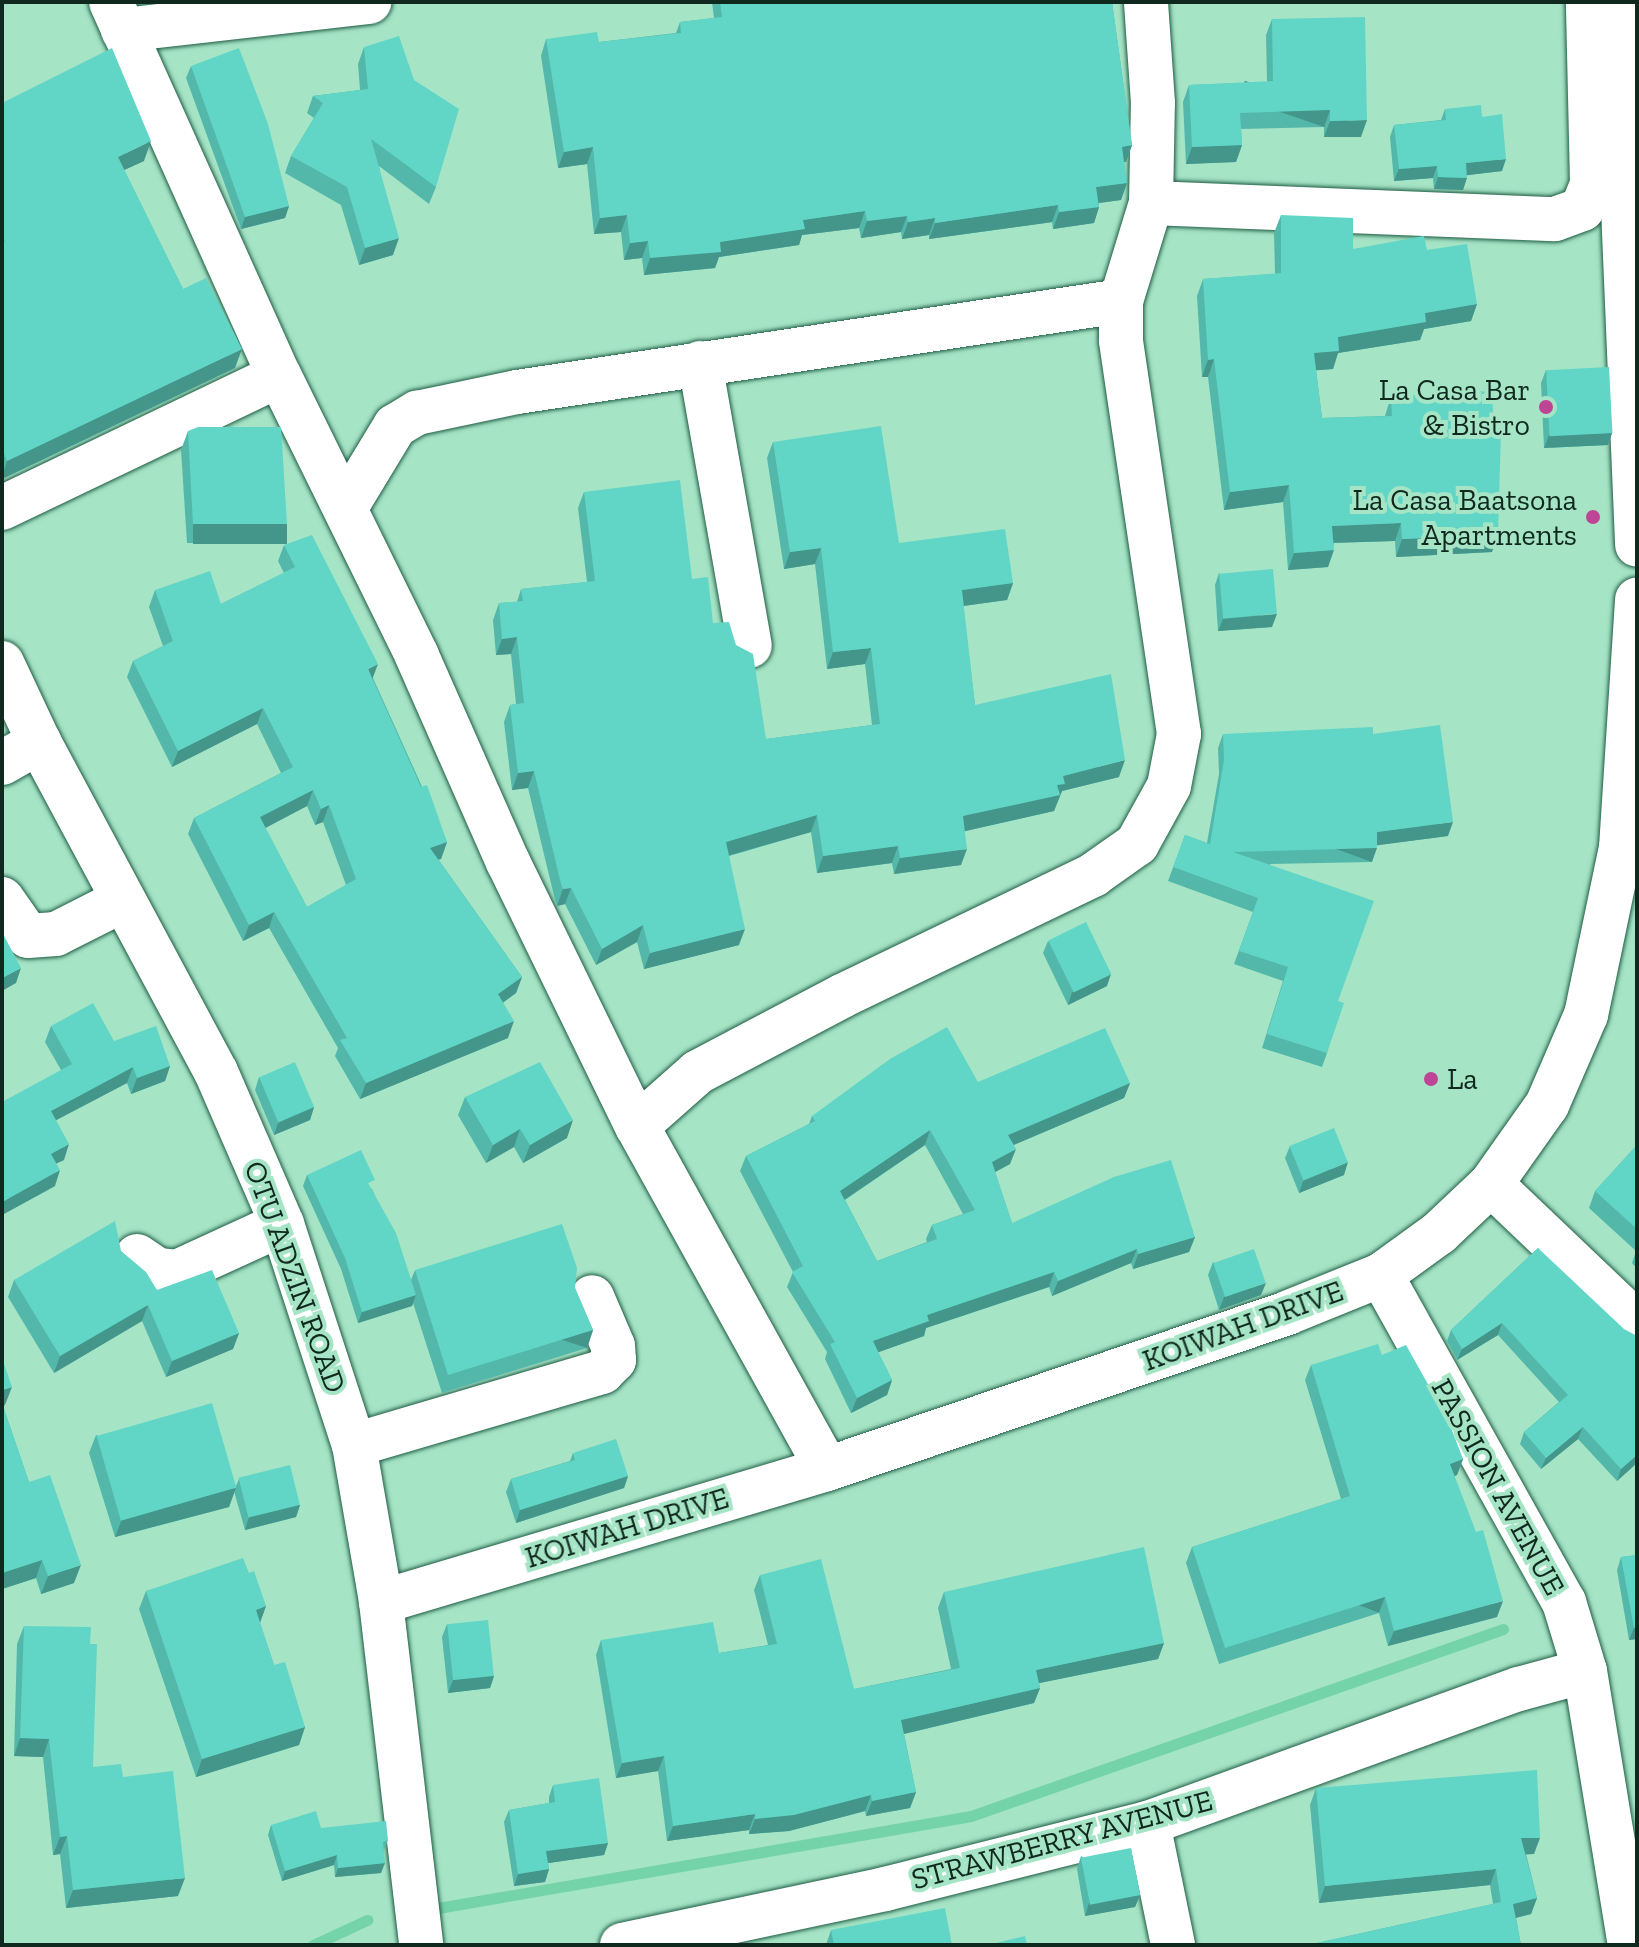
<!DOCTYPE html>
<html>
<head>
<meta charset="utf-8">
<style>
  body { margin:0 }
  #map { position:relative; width:1639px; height:1947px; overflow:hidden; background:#a6e4c6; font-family:"Zilla Slab",serif }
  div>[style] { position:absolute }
  .stream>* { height:11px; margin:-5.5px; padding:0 5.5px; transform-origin:5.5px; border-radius:5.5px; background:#75d3a9 }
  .roads { filter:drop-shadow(0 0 2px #1f5d44) drop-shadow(0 0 2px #1f5d44) }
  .minor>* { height:44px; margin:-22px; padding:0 22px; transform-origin:22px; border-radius:22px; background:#fff }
  .wall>* { inset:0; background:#53b8aa }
  .shaded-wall>* { inset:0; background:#44968b; transform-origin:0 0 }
  .building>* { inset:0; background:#61d6c6; transform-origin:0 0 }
  .dots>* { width:22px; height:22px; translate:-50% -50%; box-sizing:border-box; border:4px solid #a6e4c6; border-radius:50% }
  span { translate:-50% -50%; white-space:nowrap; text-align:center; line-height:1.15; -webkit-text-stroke:8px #a6e4c6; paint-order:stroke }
  .poi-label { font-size:30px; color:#10291e }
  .right { translate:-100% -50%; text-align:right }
  .left { translate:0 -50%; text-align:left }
  .street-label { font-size:30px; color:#10291e }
  .frame { position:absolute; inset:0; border:4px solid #10291e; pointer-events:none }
</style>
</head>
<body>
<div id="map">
  <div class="stream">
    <div style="left:438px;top:1908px;width:541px;rotate:-9.79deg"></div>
    <div style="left:971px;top:1816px;width:564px;rotate:-19.37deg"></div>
    <div style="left:313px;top:1945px;width:60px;rotate:-24.8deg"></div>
  </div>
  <div class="roads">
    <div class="minor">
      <div style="left:111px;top:2px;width:409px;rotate:65.8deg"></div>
      <div style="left:279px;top:375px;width:313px;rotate:63.8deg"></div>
      <div style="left:417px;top:656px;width:225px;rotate:66.2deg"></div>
      <div style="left:508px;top:862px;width:294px;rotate:64deg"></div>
      <div style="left:637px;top:1126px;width:392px;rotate:61deg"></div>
      <div style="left:1622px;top:2px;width:206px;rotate:89.7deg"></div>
      <div style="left:1623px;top:208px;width:337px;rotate:87.6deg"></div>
      <div style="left:123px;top:30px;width:248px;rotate:-6.5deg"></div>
      <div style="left:1151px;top:203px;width:404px;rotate:2.3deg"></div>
      <div style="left:1555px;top:219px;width:29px;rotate:-20deg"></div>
      <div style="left:1582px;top:209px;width:27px;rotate:-68deg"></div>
      <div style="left:1592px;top:184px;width:182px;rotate:-91.3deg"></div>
      <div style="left:700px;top:363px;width:287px;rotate:80deg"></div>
      <div style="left:346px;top:507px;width:95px;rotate:-58.8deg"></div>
      <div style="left:395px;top:426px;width:26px;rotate:-31deg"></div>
      <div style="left:417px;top:413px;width:102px;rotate:-11.9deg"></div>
      <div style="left:517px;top:392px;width:611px;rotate:-8.57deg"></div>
      <div style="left:2px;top:508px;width:307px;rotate:-25.6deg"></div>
      <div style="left:2px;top:663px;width:87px;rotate:64.9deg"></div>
      <div style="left:39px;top:742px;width:374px;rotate:61.8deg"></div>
      <div style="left:216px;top:1072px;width:166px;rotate:66.5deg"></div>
      <div style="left:282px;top:1224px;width:232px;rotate:72deg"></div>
      <div style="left:354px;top:1445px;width:159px;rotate:80.2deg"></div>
      <div style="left:381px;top:1602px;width:345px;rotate:83.3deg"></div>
      <div style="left:2px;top:763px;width:43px;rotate:-29.6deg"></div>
      <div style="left:2px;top:899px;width:45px;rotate:54.9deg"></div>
      <div style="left:28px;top:936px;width:28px;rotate:-4deg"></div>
      <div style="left:56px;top:934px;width:75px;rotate:-26.9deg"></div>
      <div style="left:637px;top:1126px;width:81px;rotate:-41.5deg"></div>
      <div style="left:698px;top:1072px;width:163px;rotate:-27.8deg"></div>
      <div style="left:842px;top:996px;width:279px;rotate:-25.7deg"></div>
      <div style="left:1093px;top:875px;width:54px;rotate:-35.2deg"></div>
      <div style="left:1137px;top:844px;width:66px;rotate:-61.1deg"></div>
      <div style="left:1169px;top:786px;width:53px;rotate:-79.1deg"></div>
      <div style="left:1179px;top:734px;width:398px;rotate:-98.4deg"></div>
      <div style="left:1121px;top:340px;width:39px;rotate:-90deg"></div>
      <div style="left:1121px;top:301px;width:102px;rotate:-73deg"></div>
      <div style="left:1151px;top:203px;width:100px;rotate:-88.9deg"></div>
      <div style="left:1153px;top:103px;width:101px;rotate:-94deg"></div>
      <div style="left:1491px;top:1184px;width:202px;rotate:43.6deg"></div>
      <div style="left:137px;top:1256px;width:25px;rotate:34deg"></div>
      <div style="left:158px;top:1270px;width:19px;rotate:6deg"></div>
      <div style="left:177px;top:1272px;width:115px;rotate:-24.6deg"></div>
      <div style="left:1381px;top:1275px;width:375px;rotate:60.8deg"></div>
      <div style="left:1564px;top:1602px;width:72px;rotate:73.1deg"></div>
      <div style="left:1585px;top:1671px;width:278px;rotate:80.7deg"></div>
      <div style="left:354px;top:1445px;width:259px;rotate:-16.4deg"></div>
      <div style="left:602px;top:1372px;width:17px;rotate:-45deg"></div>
      <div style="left:614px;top:1360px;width:14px;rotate:-94deg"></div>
      <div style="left:613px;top:1346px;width:53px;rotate:-113.2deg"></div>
      <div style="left:381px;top:1602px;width:465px;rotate:-16.6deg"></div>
      <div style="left:827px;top:1469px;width:486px;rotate:-18.7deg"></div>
      <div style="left:1287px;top:1313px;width:101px;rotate:-22deg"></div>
      <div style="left:1381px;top:1275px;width:72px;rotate:-35.9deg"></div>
      <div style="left:1439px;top:1233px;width:71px;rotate:-43.3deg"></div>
      <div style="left:1491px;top:1184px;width:97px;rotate:-54.7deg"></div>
      <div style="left:1547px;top:1105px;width:98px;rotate:-66.6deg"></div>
      <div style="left:1586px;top:1015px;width:171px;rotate:-78.2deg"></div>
      <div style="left:1621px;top:848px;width:249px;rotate:-86.3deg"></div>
      <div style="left:1148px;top:1823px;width:125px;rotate:78.4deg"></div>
      <div style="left:622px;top:1945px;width:269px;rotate:-12deg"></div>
      <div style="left:885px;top:1889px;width:271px;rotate:-14.1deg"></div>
      <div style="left:1148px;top:1823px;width:394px;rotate:-19.9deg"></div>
      <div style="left:1519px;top:1689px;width:68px;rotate:-15.3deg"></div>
    </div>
  </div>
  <div class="wall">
    <div style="clip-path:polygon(712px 2px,1112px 2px,1132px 145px,1126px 162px,1124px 162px,1127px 183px,1121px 200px,1099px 203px,1099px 207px,1094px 223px,1053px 229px,1052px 222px,929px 239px,929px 235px,902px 239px,901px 232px,861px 238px,859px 228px,802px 235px,799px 245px,719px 257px,715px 268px,644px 275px,642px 258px,624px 260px,621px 232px,594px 234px,587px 164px,558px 168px,541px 56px,546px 39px,599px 42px,676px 33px,680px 22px,714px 18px)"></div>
    <div style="clip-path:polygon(1272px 19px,1361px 137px,1324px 137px,1324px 127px,1241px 129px,1242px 145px,1236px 162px,1186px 164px,1183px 102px,1189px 85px,1267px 82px,1266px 35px)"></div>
    <div style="clip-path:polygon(364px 47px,436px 187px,429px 204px,379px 166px,393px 255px,359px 265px,341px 205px,285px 173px,291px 156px,314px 118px,307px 113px,313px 96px,360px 90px,358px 64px)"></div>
    <div style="clip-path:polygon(191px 66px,289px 206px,285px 218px,241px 229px,186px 78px)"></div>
    <div style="clip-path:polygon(2px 103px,144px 161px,124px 170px,183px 289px,235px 368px,2px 479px)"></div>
    <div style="clip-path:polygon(1445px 109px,1482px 117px,1502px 171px,1467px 175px,1463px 190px,1434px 189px,1433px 178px,1394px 181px,1390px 137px,1394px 125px,1441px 120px)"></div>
    <div style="clip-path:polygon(1281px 215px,1353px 249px,1427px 250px,1477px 304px,1471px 321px,1424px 329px,1420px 340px,1338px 353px,1333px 369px,1316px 370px,1322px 418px,1385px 416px,1391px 396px,1492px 552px,1396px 557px,1395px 541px,1334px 543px,1328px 567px,1288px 570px,1283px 502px,1224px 510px,1208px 377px,1202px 377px,1197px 296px,1203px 279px,1275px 274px,1274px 233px)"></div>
    <div style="clip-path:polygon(1546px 370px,1612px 433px,1608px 445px,1544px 448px,1541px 383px)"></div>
    <div style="clip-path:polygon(188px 431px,280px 543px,187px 543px,181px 450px)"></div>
    <div style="clip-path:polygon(773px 442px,899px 543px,1013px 583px,1007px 600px,963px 606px,975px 705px,1119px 777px,1062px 791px,1054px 811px,965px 831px,961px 865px,894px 874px,892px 863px,817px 873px,811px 832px,729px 856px,739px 945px,644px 969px,637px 942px,596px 965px,565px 904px,557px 906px,555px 900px,528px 788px,512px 790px,504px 722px,510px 705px,516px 704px,511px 654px,496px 655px,493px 620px,499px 603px,517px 602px,521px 589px,587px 582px,578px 508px,584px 492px,692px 579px,766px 739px,872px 725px,865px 664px,827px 669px,815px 564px,784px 569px,767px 458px)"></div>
    <div style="clip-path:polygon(evenodd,284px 545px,373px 678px,447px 842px,441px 859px,438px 859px,522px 977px,516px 993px,503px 1003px,508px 1038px,360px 1099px,335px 1056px,338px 1048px,269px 928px,243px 941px,188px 834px,194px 818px,281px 773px,257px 724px,172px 767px,127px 677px,133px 661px,163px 646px,149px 607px,155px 590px,221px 604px,284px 573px,278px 561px,284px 545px,307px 806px,315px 825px,323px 822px,346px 885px,307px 907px,265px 828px,307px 806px)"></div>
    <div style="clip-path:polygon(1219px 573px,1272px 627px,1218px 631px,1215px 585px)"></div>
    <div style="clip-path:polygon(1223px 734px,1373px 734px,1448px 836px,1377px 845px,1372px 862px,1270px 864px,1338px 1001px,1327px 1053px,1322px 1067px,1262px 1048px,1283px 981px,1234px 964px,1253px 912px,1168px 881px,1185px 835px,1207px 843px,1219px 774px,1218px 748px)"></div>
    <div style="clip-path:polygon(1048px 941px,1107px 986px,1068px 1005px,1043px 953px)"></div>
    <div style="clip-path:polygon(51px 1026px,114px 1041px,170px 1066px,165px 1081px,131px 1094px,127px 1083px,56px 1120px,64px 1160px,56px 1163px,55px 1186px,2px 1215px,61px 1070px,45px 1042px)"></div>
    <div style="clip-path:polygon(259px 1077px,314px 1107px,310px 1120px,274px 1135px,255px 1090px)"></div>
    <div style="clip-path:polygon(evenodd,978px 1082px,1130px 1083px,1124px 1098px,1013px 1145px,1010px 1164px,995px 1172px,1012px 1223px,1195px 1237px,1189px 1252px,1133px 1269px,1131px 1263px,1052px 1296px,1049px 1287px,926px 1328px,924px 1336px,878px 1352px,892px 1380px,887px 1395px,851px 1413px,825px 1359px,827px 1352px,787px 1287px,793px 1272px,740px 1171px,746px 1156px,809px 1124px,812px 1116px,978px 1082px,925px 1145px,963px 1214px,932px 1225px,926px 1239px,927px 1242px,877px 1261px,845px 1200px,925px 1145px)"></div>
    <div style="clip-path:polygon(465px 1097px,567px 1138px,523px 1163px,514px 1147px,486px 1163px,458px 1115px)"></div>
    <div style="clip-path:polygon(1637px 1145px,1637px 1269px,1632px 1263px,1636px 1251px,1589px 1208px,1595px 1191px)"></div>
    <div style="clip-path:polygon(1290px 1146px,1344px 1175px,1299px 1193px,1285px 1158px)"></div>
    <div style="clip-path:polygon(307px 1175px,372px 1189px,411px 1280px,415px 1270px,575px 1288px,593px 1330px,587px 1348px,442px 1393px,413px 1303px,412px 1306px,358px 1323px,341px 1269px,303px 1186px)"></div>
    <div style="clip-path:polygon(1538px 1248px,1637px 1463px,1617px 1481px,1578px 1439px,1541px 1469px,1520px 1444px,1524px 1432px,1559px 1402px,1498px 1335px,1457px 1360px,1447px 1341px,1451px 1330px)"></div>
    <div style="clip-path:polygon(121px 1251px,157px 1290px,239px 1333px,233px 1349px,166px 1377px,142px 1321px,54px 1373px,8px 1297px,14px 1280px)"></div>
    <div style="clip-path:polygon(1213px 1262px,1261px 1295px,1219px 1310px,1208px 1275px)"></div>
    <div style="clip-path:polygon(1382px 1355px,1463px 1459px,1457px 1475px,1454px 1476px,1497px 1617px,1388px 1646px,1379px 1613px,1219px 1664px,1186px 1563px,1192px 1547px,1341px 1499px,1305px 1380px,1311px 1365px)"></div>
    <div style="clip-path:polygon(2px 1358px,5px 1405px,3px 1406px,29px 1482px,74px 1583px,41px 1594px,36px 1578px,2px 1589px)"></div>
    <div style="clip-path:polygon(96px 1435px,235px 1488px,239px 1479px,300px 1505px,296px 1517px,245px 1530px,234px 1491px,229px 1507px,115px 1537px,89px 1453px)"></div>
    <div style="clip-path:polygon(573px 1453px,628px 1476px,624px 1488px,516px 1523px,506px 1492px,511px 1479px,570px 1461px)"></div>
    <div style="clip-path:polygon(1637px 1555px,1637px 1639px,1629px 1640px,1617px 1570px,1621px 1557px)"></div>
    <div style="clip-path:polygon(249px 1573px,266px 1606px,260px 1623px,274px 1665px,305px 1727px,299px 1745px,196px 1777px,139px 1609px,146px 1591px)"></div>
    <div style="clip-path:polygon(760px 1575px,854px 1689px,951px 1669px,938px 1608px,944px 1592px,1164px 1643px,1158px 1659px,1039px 1683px,1040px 1688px,1034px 1703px,904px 1734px,916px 1792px,910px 1808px,866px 1816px,865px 1811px,789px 1831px,749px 1834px,749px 1830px,667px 1841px,658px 1771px,616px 1778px,596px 1655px,601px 1640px,719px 1653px,768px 1645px,754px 1590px)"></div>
    <div style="clip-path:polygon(447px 1624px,494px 1676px,490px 1688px,448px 1693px,442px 1637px)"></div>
    <div style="clip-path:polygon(24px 1626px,90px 1644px,93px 1767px,123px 1777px,178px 1896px,66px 1908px,60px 1854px,53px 1855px,43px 1757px,14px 1756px,17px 1644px)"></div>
    <div style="clip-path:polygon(553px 1785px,608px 1843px,604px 1855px,548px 1863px,549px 1869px,545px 1882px,514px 1886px,504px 1822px,509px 1810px,549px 1803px,549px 1797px)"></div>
    <div style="clip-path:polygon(1316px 1788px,1534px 1854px,1526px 1854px,1537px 1898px,1531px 1914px,1516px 1918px,1521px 1945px,1316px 1945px,1317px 1943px,1493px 1904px,1490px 1885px,1319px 1903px,1310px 1805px)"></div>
    <div style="clip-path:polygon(271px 1825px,321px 1828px,388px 1840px,384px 1850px,381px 1873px,335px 1877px,334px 1865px,282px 1881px,268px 1835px)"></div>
    <div style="clip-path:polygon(1081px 1856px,1140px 1895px,1135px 1907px,1085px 1916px,1077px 1869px)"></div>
    <div style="clip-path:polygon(831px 1930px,952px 1945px,826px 1945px)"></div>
  </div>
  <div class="shaded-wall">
    <div style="left:1330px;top:110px;width:18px;height:90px;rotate:109deg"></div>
    <div style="clip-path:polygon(1367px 120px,1361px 137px,1324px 137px,1330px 121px)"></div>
    <div style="clip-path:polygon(151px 141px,144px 161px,111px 176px,118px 157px)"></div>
    <div style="clip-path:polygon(1132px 145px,1126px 162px,1116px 163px,1122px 147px)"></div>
    <div style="clip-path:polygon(1242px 145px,1236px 162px,1186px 164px,1192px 147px)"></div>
    <div style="clip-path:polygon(593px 147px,587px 164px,558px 168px,564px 152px)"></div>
    <div style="clip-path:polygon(1506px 159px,1502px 171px,1461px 176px,1466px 163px)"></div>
    <div style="clip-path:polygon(1437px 166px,1433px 178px,1394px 181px,1399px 169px)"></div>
    <div style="clip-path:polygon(1438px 177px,1467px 178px,1463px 190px,1434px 189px)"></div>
    <div style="clip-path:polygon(1127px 183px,1121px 200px,1091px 204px,1096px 187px)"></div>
    <div style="clip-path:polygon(1058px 205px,1052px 222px,929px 239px,935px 223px)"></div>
    <div style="clip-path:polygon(289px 206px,285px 218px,241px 229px,245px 217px)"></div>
    <div style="clip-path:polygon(1099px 207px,1094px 223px,1053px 229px,1059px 212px)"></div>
    <div style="clip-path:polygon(865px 211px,859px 228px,802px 235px,799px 245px,719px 257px,715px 268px,644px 275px,650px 258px,720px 242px,803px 220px)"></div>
    <div style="clip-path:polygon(627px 215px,621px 232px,594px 234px,600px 218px)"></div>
    <div style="clip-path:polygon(907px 216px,901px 232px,861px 238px,867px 221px)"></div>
    <div style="clip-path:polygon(935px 218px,929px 235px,902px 239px,908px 222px)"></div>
    <div style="clip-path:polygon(399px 238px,393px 255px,359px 265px,365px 248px)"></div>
    <div style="clip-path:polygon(648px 241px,642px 258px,624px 260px,630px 243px)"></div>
    <div style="clip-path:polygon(1477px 304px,1471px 321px,1424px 329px,1420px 340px,1338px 353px,1333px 369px,1307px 371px,1314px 353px,1338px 337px,1425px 313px)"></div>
    <div style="clip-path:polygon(242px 349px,235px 368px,2px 479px,2px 476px,7px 461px)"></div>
    <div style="clip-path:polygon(1214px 359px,1208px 377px,1202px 377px,1208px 360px)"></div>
    <div style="clip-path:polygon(1612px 433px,1608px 445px,1544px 448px,1549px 435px)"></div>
    <div style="clip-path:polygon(1289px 485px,1283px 502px,1224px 510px,1230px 492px)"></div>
    <div style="clip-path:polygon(1401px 523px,1395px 541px,1326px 543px,1332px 526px)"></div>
    <div style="left:193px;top:524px;width:94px;height:20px"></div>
    <div style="clip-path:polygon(1498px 535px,1492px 552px,1396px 557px,1402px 539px)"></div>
    <div style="clip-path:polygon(821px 548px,815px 564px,784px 569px,790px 552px)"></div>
    <div style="clip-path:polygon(1334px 550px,1328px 567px,1288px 570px,1294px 553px)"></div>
    <div style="clip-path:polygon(1013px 583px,1007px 600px,956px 607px,962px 590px)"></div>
    <div style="clip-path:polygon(1277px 614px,1272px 627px,1218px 631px,1223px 619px)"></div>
    <div style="clip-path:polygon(517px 637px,511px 654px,496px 655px,502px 639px)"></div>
    <div style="clip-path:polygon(871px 648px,865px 664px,827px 669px,833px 652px)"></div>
    <div style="clip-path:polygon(378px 664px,372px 680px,368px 669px)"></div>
    <div style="clip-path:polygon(263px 708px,257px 724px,172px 767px,178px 751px)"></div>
    <div style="clip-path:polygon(1125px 760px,1119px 777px,1062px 791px,1054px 811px,957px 833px,963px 816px,1057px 785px,1063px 776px)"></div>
    <div style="clip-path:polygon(534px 771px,528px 788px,512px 790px,518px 773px)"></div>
    <div style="clip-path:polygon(313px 790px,307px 806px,254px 834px,260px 817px)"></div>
    <div style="clip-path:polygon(329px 805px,323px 822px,315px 825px,321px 809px)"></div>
    <div style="clip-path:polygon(817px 815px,811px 832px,720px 858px,726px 842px)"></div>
    <div style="clip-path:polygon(1453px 822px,1448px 836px,1372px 846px,1377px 832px)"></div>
    <div style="clip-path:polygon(447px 842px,441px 859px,424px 864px,430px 848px)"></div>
    <div style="clip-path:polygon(898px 846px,892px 863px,817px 873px,823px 856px)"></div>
    <div style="left:1377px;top:848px;width:15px;height:144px;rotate:110deg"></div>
    <div style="clip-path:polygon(967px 849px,961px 865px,894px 874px,900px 858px)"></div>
    <div style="clip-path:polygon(571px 888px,565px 904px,557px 906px,563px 889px)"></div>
    <div style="clip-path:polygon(274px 912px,269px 928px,243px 941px,249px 925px)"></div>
    <div style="clip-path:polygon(643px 925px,637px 942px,596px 965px,602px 949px)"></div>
    <div style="clip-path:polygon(745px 929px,739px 945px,644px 969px,650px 953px)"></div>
    <div style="clip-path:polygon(21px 968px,16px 983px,2px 991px,2px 978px)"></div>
    <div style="clip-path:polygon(1111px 974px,1107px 986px,1068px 1005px,1072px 992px)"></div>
    <div style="clip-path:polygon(522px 977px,516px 993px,492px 1010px,498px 994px)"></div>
    <div style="clip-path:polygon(514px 1021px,508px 1038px,360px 1099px,366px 1083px)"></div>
    <div style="clip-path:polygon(170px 1066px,165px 1081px,131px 1094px,137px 1078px)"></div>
    <div style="clip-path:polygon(133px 1067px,127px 1083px,45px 1126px,51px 1111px)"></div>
    <div style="clip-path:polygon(1130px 1083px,1124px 1098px,1002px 1150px,1008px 1135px)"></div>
    <div style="clip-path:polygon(314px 1107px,310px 1120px,274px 1135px,278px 1123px)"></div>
    <div style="clip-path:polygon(573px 1120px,567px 1138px,523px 1163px,530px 1145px)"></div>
    <div style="clip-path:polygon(520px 1129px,514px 1147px,486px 1163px,493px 1145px)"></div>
    <div style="clip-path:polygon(930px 1130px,925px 1145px,835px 1206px,840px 1191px)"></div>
    <div style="clip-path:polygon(69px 1144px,64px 1160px,45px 1169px,51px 1154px)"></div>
    <div style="clip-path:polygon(1016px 1149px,1010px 1164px,986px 1177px,992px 1162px)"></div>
    <div style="clip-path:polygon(1348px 1162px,1344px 1175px,1299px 1193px,1303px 1181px)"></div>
    <div style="clip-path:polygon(60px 1170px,55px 1186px,2px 1215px,2px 1202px)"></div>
    <div style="clip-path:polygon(1195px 1237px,1189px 1252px,1133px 1269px,1138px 1254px)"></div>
    <div style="clip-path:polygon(1137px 1249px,1131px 1263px,1052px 1296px,1058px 1281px)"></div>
    <div style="clip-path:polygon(1054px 1272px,1049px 1287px,926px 1328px,924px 1336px,868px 1356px,873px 1341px,927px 1315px)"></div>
    <div style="clip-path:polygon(1266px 1283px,1261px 1295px,1219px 1310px,1224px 1297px)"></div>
    <div style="clip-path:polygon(416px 1295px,412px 1306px,358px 1323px,362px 1312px)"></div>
    <div style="clip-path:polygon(148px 1305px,142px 1321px,54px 1373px,60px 1356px)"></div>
    <div style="clip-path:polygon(1502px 1323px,1498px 1335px,1457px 1360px,1462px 1349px)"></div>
    <div style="left:593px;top:1330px;width:19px;height:152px;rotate:108deg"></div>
    <div style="clip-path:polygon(239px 1333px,233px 1349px,166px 1377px,172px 1361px)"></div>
    <div style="clip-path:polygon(892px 1380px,887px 1395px,851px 1413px,857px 1398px)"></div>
    <div style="clip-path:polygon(12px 1387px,5px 1405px,2px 1406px,2px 1390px)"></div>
    <div style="clip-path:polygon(1583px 1427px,1578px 1439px,1541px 1469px,1546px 1458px)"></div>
    <div style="clip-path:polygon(1637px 1455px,1637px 1463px,1617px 1481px,1621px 1469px)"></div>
    <div style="clip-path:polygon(1463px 1459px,1457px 1475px,1444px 1480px,1450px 1464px)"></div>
    <div style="clip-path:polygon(628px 1476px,624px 1488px,516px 1523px,520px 1510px)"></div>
    <div style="clip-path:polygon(236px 1488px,229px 1507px,115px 1537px,122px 1519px)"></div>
    <div style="clip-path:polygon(300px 1505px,296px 1517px,245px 1530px,249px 1517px)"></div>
    <div style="clip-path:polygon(42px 1560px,36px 1578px,2px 1589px,2px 1573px)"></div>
    <div style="clip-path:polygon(81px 1565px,74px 1583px,41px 1594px,48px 1576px)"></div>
    <div style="left:1385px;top:1597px;width:17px;height:168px;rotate:111deg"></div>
    <div style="clip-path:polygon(1503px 1601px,1497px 1617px,1388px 1646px,1394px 1631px)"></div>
    <div style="clip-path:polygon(266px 1606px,259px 1625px,256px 1610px)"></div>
    <div style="clip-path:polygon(1637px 1627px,1637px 1639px,1629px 1640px,1634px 1628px)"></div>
    <div style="clip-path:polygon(1164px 1643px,1158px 1659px,1030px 1685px,1036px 1670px)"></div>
    <div style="clip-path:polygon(494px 1676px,490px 1688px,448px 1693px,453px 1680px)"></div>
    <div style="clip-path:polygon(1040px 1688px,1034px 1703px,895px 1736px,901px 1720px)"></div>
    <div style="clip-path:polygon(305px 1727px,299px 1745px,196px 1777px,202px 1759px)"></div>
    <div style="clip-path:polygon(20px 1738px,49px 1739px,43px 1757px,14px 1756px)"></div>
    <div style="clip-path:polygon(664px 1756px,658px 1771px,616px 1778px,622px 1763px)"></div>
    <div style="clip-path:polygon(916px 1792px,910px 1808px,866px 1816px,872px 1801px)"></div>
    <div style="clip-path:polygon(871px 1795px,865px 1811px,789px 1831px,749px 1834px,755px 1819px)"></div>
    <div style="clip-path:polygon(755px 1814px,749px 1830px,667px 1841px,673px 1826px)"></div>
    <div style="clip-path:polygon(67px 1836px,60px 1854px,53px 1855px,60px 1837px)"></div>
    <div style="clip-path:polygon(1521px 1838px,1540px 1838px,1534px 1854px,1515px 1855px)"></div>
    <div style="clip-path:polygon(608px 1843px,604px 1855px,542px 1864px,546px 1851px)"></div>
    <div style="clip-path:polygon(337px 1855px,334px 1865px,282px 1881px,285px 1871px)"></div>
    <div style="clip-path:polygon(385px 1863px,381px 1873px,335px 1877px,338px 1868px)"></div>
    <div style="clip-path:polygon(549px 1869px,545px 1882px,514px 1886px,518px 1874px)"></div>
    <div style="clip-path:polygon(1496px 1869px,1490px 1885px,1319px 1903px,1325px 1886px)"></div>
    <div style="clip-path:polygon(185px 1878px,178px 1896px,66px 1908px,73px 1890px)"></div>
    <div style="clip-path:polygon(1140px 1895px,1135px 1907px,1085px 1916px,1089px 1903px)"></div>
    <div style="clip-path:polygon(1537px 1898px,1531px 1914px,1507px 1920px,1513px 1904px)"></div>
  </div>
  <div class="building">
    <div style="clip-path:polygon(720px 2px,1112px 2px,1132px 145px,1122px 147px,1127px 183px,1096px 187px,1099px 207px,1059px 212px,1058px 205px,935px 223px,935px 218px,908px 222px,907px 216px,867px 221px,865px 211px,803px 220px,805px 229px,720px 242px,721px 252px,650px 258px,648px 241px,630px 243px,627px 215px,600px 218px,593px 147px,564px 152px,546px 39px,597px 32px,599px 42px,681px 33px,680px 22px,722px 17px)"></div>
    <div style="clip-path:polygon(1365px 17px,1367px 120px,1330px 121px,1330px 110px,1240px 113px,1242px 145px,1192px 147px,1189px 85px,1273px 81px,1272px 19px)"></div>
    <div style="clip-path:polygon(399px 36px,414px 80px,459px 109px,436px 187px,371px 139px,399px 238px,365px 248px,347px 187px,291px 156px,323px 103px,313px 96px,368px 89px,364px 47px)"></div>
    <div style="clip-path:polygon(112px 48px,151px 141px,118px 157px,183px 289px,206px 278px,242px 349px,7px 461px,2px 448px,2px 243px,5px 242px,2px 234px,2px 103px)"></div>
    <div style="clip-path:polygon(239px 48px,268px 124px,289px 206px,245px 217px,191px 66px)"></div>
    <div style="clip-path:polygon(1481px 105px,1482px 117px,1502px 114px,1506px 159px,1466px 163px,1467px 178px,1438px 177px,1437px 166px,1399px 169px,1394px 125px,1446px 120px,1445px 109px)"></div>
    <div style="clip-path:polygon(1281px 215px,1353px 218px,1353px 249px,1424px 236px,1427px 250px,1467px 244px,1477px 304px,1425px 313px,1426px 322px,1338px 337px,1339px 351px,1314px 353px,1322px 418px,1392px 416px,1391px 396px,1492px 391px,1494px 432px,1501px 432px,1498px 535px,1402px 539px,1401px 523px,1332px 526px,1334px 550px,1294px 553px,1289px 485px,1230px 492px,1214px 359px,1208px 360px,1203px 279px,1281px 273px)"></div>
    <div style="left:1609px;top:367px;width:66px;height:63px;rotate:87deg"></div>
    <div style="clip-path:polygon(881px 426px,899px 543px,1005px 529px,1013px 583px,962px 590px,975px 705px,1111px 674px,1125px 760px,1063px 776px,1065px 784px,1057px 785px,1060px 795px,963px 816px,967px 849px,900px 858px,898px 846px,823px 856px,817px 815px,726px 842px,745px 929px,650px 953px,643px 925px,602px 949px,571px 888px,563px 889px,561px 884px,534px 771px,518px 773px,510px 705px,524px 703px,517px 637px,502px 639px,499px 603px,523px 601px,521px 589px,595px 581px,584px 492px,680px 480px,692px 579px,708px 577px,713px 623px,729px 622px,736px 645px,753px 654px,766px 739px,880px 724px,871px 648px,833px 652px,821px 548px,790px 552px,773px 442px)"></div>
    <div style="clip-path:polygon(198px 427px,281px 427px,287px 524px,193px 524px,188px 431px)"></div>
    <div style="clip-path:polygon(evenodd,312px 535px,378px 664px,368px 669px,421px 787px,427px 785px,447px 842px,430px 848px,522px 977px,498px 994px,514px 1021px,366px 1083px,340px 1040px,347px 1038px,274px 912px,249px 925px,194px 818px,293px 767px,263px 708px,178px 751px,133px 661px,173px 641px,155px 590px,210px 571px,221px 604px,295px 567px,284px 545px,312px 535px,313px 790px,321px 809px,329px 805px,356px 879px,307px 907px,260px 817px,313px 790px)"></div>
    <div style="left:1273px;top:569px;width:45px;height:54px;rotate:85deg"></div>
    <div style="clip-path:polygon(1440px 725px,1453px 822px,1377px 832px,1377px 848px,1233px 852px,1374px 901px,1338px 1001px,1344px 1003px,1327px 1053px,1267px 1034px,1288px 967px,1239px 951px,1258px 898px,1173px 867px,1185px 835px,1210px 844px,1224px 760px,1223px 734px,1373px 727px,1373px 734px)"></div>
    <div style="left:1086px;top:922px;width:58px;height:42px;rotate:64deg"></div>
    <div style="clip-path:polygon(2px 932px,21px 968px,2px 978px)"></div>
    <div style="clip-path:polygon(93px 1003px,114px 1041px,156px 1026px,170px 1066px,137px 1078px,133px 1067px,51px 1111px,69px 1144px,51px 1154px,60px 1170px,2px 1202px,2px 1102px,72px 1064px,51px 1026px)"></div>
    <div style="clip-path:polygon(evenodd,947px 1027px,978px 1082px,1105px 1028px,1130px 1083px,1008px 1135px,1016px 1149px,992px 1162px,1012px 1223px,1114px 1177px,1171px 1160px,1195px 1237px,1138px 1254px,1137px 1249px,1058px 1281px,1054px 1272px,927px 1315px,929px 1321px,873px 1341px,892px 1380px,857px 1398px,830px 1344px,835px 1342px,792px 1272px,803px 1266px,746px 1156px,815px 1121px,812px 1116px,890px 1059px,947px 1027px,930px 1130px,975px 1210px,932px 1225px,937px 1239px,877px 1261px,840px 1191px,930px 1130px)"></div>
    <div style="left:295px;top:1062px;width:49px;height:39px;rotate:67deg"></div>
    <div style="clip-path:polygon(540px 1062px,573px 1120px,530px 1145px,520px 1129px,493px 1145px,465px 1097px)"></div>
    <div style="left:1334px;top:1128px;width:37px;height:48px;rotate:68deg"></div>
    <div style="clip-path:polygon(1637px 1145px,1637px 1229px,1595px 1191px)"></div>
    <div style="clip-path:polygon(361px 1150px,375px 1180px,368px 1183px,396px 1233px,416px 1295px,362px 1312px,345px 1258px,307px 1175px)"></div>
    <div style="clip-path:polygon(115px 1221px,121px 1251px,146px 1272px,157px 1290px,212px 1270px,239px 1333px,172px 1361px,148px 1305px,60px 1356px,14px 1280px)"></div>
    <div style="clip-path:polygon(562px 1224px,577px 1268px,575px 1288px,593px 1330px,448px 1375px,415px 1270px)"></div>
    <div style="clip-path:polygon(1538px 1248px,1624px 1329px,1637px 1336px,1637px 1455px,1621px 1469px,1583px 1427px,1546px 1458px,1524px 1432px,1568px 1395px,1502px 1323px,1462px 1349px,1451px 1330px)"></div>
    <div style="left:1254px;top:1249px;width:36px;height:43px;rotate:71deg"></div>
    <div style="clip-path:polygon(1378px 1344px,1382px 1355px,1406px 1345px,1448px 1420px,1463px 1459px,1450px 1464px,1476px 1532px,1483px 1530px,1503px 1601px,1394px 1631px,1385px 1597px,1225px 1648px,1192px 1547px,1350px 1496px,1311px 1365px)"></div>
    <div style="clip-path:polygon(2px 1358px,12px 1387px,2px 1390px)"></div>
    <div style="clip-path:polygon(2px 1403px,29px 1482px,50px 1475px,81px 1565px,48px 1576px,42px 1560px,2px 1573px)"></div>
    <div style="left:212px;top:1403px;width:88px;height:120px;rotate:74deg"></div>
    <div style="clip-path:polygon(616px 1439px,628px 1476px,520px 1510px,511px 1479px,575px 1460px,573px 1453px)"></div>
    <div style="left:290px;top:1465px;width:41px;height:53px;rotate:76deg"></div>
    <div style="clip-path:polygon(1144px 1547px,1164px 1643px,1036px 1670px,1040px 1688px,901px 1720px,916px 1792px,872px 1801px,871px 1795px,794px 1815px,755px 1819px,755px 1814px,673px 1826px,664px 1756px,622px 1763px,601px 1640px,713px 1622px,719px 1653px,777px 1644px,760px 1575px,821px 1559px,854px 1689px,960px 1668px,944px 1592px)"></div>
    <div style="clip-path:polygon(1637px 1555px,1637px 1627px,1634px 1628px,1621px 1557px)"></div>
    <div style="clip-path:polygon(243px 1558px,249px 1573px,254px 1571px,266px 1606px,256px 1610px,274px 1665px,285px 1662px,305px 1727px,202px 1759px,146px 1591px)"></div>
    <div style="left:488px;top:1620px;width:56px;height:41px;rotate:84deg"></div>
    <div style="clip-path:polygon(24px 1626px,91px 1627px,90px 1644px,97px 1644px,93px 1767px,121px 1764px,123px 1777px,173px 1771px,185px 1878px,73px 1890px,67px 1836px,60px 1837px,49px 1739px,20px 1738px)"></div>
    <div style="clip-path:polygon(1537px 1770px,1540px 1838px,1521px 1838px,1537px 1898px,1513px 1904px,1521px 1945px,1318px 1945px,1317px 1943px,1501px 1902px,1496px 1869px,1325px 1886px,1316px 1788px)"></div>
    <div style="clip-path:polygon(599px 1778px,608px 1843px,546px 1851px,549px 1869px,518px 1874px,509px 1810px,555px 1802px,553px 1785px)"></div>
    <div style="clip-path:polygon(316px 1811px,321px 1828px,386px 1821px,388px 1840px,383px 1842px,385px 1863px,338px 1868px,337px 1855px,285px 1871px,271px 1825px)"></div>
    <div style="left:1131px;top:1848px;width:48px;height:51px;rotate:79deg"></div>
    <div style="clip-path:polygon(945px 1908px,952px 1945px,834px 1945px,831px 1930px)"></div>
    <div style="clip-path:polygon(1025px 1936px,1027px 1945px,988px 1945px)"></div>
  </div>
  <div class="dots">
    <div style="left:1546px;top:407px;background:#be4496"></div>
    <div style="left:1593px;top:517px;background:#be4496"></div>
    <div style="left:1431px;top:1079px;background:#be4496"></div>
  </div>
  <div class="poi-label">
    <span class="right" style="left:1530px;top:407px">La Casa Bar<br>&amp; Bistro</span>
    <span class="right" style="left:1577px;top:517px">La Casa Baatsona<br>Apartments</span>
    <span class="left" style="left:1447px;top:1079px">La</span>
  </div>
  <div class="street-label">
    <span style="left:295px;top:1277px;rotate:70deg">OTU ADZIN ROAD</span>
    <span style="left:1243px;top:1326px;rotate:-20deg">KOIWAH DRIVE</span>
    <span style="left:1498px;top:1487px;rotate:61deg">PASSION AVENUE</span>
    <span style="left:627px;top:1528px;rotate:-17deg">KOIWAH DRIVE</span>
    <span style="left:1062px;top:1840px;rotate:-15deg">STRAWBERRY AVENUE</span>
  </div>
  <div class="frame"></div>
</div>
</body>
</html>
